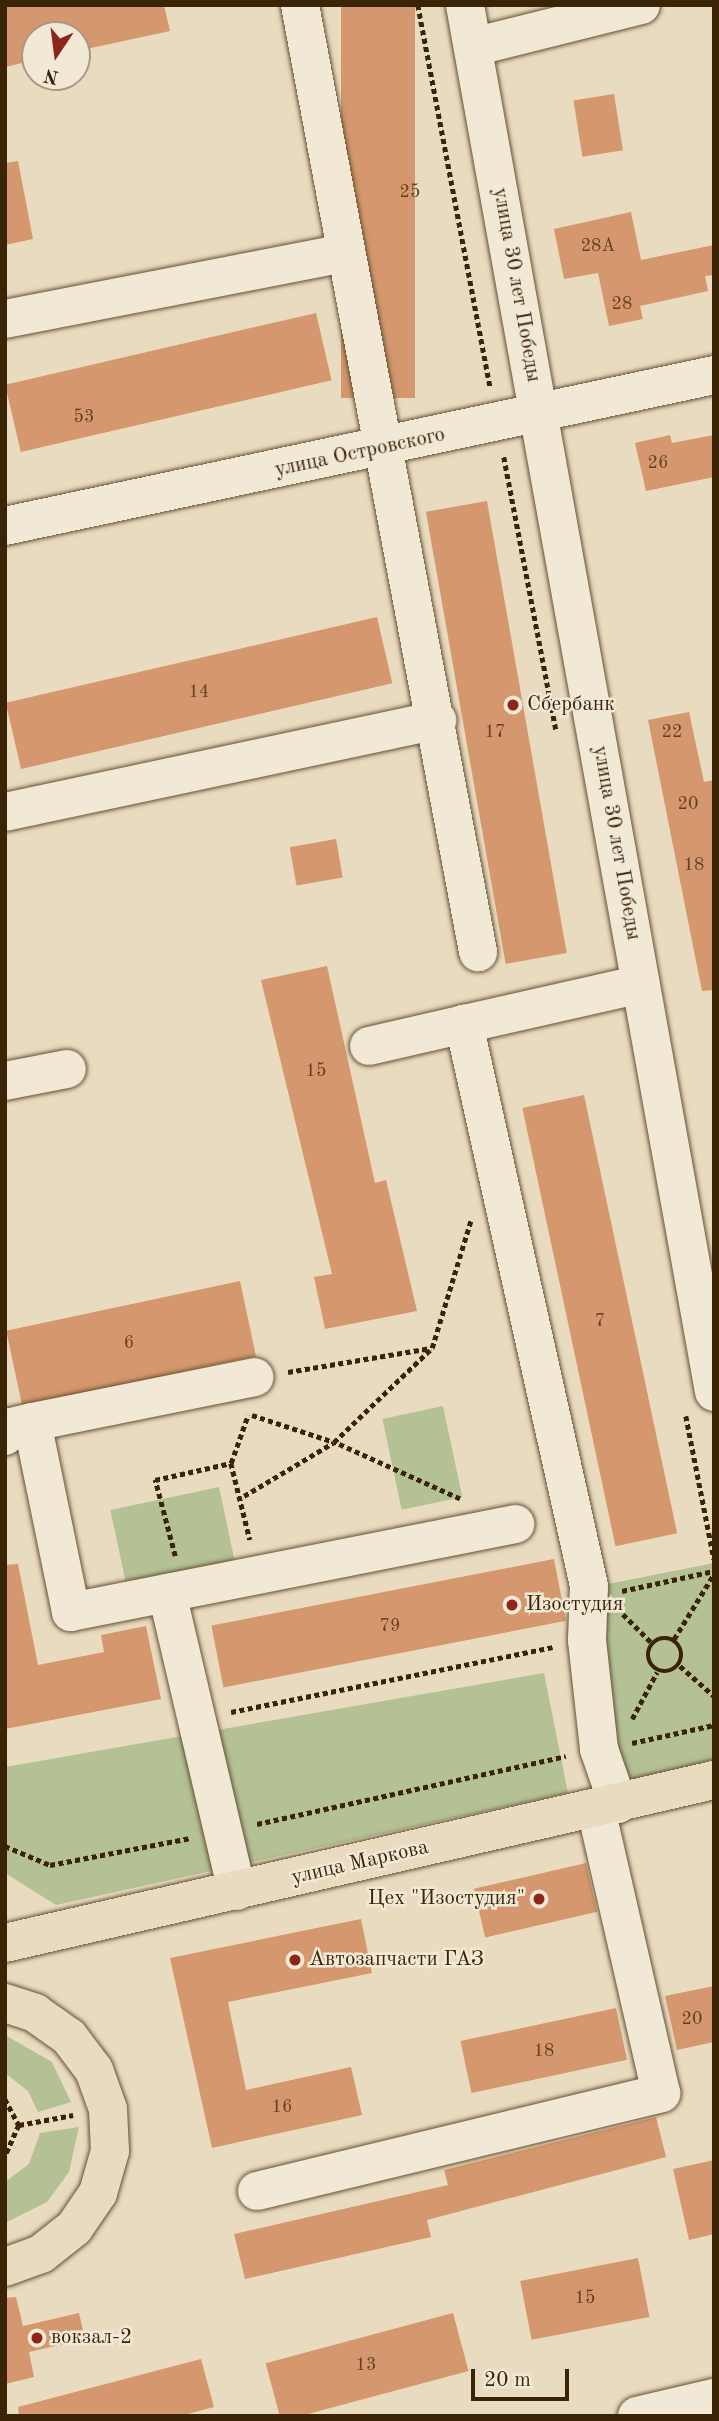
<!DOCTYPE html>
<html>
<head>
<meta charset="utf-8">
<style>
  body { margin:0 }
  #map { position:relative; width:719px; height:2421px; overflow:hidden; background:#e9dbbf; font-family:"Old Standard TT",serif }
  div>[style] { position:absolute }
  .green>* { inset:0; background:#b3c195; transform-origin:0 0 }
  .building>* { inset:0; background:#d5976d; transform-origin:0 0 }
  .path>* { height:4.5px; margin-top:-2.25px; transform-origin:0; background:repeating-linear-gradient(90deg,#3b2306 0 5px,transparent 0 8.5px) }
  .path>.ring { margin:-2.25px; padding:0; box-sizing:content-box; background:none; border:4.5px solid #3b2306; border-radius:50% }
  .roads { filter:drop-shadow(0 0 2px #665134) drop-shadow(0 0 2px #665134) }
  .minor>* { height:38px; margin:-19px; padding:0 19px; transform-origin:19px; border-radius:19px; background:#f1e8d5 }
  .major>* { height:38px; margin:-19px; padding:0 19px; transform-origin:19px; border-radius:19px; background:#e9dbbf }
  .dots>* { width:19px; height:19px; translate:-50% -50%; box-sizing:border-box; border:4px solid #f1e8d5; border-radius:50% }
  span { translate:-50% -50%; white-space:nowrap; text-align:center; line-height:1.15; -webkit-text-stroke:5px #f1e8d5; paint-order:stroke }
  .number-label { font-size:18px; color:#624020 }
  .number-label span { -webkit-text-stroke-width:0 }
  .street-label { font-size:21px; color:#3b2306 }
  .poi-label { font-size:21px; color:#3b2306 }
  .left { translate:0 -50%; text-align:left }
  .right { translate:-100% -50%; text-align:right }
  .frame { position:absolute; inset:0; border:7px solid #3b2306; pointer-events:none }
  .north { position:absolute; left:21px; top:21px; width:70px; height:70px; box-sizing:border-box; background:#f1e8d5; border:2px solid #a89982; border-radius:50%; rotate:193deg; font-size:19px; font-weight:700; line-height:28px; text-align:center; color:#3b2306 }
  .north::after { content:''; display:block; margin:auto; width:24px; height:32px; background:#8f2418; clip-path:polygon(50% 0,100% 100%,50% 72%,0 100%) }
  .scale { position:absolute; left:471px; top:2369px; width:98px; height:32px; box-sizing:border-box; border:4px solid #3b2306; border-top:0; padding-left:9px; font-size:21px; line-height:24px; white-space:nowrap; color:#3b2306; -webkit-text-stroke:5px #f1e8d5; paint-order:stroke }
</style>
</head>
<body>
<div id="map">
  <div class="green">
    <div style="left:443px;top:1406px;width:93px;height:62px;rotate:78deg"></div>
    <div style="left:219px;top:1487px;width:79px;height:111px;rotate:78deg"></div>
    <div style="clip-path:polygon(714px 1563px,714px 1766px,631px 1782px,608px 1756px,603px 1585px)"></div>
    <div style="clip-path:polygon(544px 1673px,568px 1793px,56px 1905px,5px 1873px,5px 1767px)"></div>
    <div style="clip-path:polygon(5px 2035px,52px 2062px,71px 2102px,38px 2112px,28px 2091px,5px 2073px)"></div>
    <div style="clip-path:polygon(79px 2127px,69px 2172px,47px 2202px,5px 2223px,5px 2182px,29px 2164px,40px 2133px)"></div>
  </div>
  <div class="building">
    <div style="clip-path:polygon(5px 5px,164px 5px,170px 31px,77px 51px,77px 35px,35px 35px,35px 60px,5px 67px)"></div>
    <div style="left:341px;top:5px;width:74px;height:393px"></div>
    <div style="left:614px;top:94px;width:57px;height:41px;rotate:81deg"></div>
    <div style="clip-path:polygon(18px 161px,33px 239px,5px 245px,5px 163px)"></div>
    <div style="clip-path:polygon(631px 212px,641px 260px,714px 245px,714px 275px,705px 276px,708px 291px,640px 306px,643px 319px,609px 326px,598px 273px,564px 279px,554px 229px)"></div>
    <div style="left:316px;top:313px;width:69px;height:319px;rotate:77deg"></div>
    <div style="clip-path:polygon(670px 435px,672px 443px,714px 435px,714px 477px,646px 491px,635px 443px)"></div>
    <div style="left:487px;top:501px;width:459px;height:62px;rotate:80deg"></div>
    <div style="left:377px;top:617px;width:68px;height:381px;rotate:77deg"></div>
    <div style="clip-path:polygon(689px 712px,704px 782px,714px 780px,714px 990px,702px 991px,648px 720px)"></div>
    <div style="left:336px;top:839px;width:39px;height:47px;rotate:80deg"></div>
    <div style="clip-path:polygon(327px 966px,375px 1183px,386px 1180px,417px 1311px,325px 1329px,314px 1277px,332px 1274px,261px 980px)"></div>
    <div style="left:584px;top:1095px;width:448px;height:63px;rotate:78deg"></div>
    <div style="left:240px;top:1281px;width:77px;height:239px;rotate:78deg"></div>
    <div style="left:554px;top:1559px;width:63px;height:349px;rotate:79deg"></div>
    <div style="clip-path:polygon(18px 1564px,38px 1665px,104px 1652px,101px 1635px,146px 1626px,161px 1699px,5px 1729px,5px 1565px)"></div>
    <div style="left:586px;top:1863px;width:50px;height:115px;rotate:77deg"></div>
    <div style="clip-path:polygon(361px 1919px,372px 1973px,228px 2002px,246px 2090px,351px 2067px,362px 2115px,212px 2148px,170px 1958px)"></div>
    <div style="clip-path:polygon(714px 1986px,714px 2042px,677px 2050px,665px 1996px)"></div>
    <div style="left:616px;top:2008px;width:53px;height:159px;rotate:78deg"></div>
    <div style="clip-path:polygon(656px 2117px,666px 2157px,427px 2220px,431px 2237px,245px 2279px,234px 2234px,448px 2185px,444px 2170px)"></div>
    <div style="clip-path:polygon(714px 2160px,714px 2234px,689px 2240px,673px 2169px)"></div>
    <div style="left:638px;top:2258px;width:60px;height:120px;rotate:79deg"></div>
    <div style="clip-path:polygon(16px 2297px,23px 2326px,79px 2313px,85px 2339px,29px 2352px,34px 2377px,5px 2384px,5px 2298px)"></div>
    <div style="left:453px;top:2313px;width:60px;height:194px;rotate:75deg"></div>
    <div style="clip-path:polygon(201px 2359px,214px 2407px,180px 2416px,19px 2416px,18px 2407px)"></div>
  </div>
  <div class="path">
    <div style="left:418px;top:5px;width:388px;rotate:79.3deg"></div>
    <div style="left:504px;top:457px;width:278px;rotate:79.2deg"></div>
    <div style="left:288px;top:1372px;width:145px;rotate:-9.5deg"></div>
    <div style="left:252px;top:1415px;width:86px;rotate:18.2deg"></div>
    <div style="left:686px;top:1416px;width:146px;rotate:78.9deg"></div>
    <div style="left:231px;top:1463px;width:79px;rotate:76.1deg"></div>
    <div style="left:244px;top:1496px;width:104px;rotate:-30.8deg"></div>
    <div style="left:460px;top:1499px;width:138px;rotate:-155.7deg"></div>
    <div style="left:334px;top:1442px;width:136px;rotate:-43.8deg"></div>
    <div style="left:432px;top:1348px;width:134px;rotate:-73.1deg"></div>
    <div style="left:175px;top:1556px;width:79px;rotate:-104.7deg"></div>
    <div style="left:155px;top:1480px;width:78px;rotate:-12.6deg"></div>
    <div style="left:231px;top:1463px;width:51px;rotate:-70.5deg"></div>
    <div style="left:622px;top:1591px;width:94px;rotate:-12.3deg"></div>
    <div style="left:623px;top:1614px;width:41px;rotate:45deg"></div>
    <div class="ring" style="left:648px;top:1638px;width:29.5px;height:29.5px"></div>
    <div style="left:674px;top:1639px;width:76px;rotate:-58.4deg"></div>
    <div style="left:680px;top:1666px;width:45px;rotate:41.4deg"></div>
    <div style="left:231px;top:1712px;width:328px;rotate:-11.4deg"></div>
    <div style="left:632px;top:1719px;width:53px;rotate:-62deg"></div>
    <div style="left:632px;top:1743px;width:84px;rotate:-12.4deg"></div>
    <div style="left:257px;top:1824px;width:316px;rotate:-12.4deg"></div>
    <div style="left:5px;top:1846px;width:49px;rotate:22.9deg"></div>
    <div style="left:50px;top:1865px;width:143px;rotate:-10.9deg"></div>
    <div style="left:5px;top:2099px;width:30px;rotate:62deg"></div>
    <div style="left:19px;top:2125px;width:35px;rotate:114deg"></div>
    <div style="left:19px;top:2125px;width:55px;rotate:-10.5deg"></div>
  </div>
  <div class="roads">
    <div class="minor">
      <div style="left:300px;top:5px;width:964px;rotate:79.35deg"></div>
      <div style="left:465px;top:5px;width:1409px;rotate:79.82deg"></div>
      <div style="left:473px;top:47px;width:173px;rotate:-14deg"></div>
      <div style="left:5px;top:319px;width:346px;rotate:-11deg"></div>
      <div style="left:5px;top:526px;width:725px;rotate:-12.02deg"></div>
      <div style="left:5px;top:812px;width:442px;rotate:-12deg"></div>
      <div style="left:369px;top:1046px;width:98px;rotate:-13deg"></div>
      <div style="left:5px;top:1081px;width:63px;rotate:-11deg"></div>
      <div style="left:32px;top:1422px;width:194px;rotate:78.4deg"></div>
      <div style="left:71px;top:1612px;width:453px;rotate:-11.2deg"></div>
      <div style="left:5px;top:1436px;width:11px;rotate:-56deg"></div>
      <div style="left:11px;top:1427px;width:22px;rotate:-13deg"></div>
      <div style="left:32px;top:1422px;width:227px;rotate:-11.4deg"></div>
      <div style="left:167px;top:1593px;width:306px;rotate:76.8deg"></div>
      <div style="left:618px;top:1804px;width:58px;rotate:-109.1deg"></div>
      <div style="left:599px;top:1749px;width:110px;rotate:-96.3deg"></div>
      <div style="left:587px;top:1640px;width:54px;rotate:-87.9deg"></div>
      <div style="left:589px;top:1586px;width:576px;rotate:-102.54deg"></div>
      <div style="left:464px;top:1024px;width:181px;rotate:-12.7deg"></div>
      <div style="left:257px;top:2191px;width:416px;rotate:-13.6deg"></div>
      <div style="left:661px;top:2093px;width:290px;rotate:-102.9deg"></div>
      <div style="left:637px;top:2416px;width:79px;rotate:-13.2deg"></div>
    </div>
    <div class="major">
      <div style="left:5px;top:1943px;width:727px;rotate:-12.95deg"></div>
      <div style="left:5px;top:2003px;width:32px;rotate:18deg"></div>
      <div style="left:35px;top:2013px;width:42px;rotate:35.2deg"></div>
      <div style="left:69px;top:2037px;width:41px;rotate:52.9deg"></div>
      <div style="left:94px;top:2070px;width:41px;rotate:70.3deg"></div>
      <div style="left:108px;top:2109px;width:42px;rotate:87.3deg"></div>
      <div style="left:110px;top:2151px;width:44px;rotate:105.9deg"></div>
      <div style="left:98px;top:2193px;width:42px;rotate:124.4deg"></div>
      <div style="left:74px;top:2228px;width:42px;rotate:141.8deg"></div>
      <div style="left:41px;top:2254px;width:38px;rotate:160deg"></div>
    </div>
  </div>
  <div class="dots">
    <div style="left:513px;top:705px;background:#8f2418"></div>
    <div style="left:512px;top:1605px;background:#8f2418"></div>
    <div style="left:539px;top:1899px;background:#8f2418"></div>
    <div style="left:295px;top:1960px;background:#8f2418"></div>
    <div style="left:37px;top:2338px;background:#8f2418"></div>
  </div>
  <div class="number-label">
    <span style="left:410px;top:192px">25</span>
    <span style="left:598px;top:246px">28А</span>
    <span style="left:622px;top:304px">28</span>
    <span style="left:84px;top:417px">53</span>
    <span style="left:658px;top:463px">26</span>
    <span style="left:199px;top:692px">14</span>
    <span style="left:495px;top:732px">17</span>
    <span style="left:672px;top:732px">22</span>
    <span style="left:688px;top:804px">20</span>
    <span style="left:694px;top:865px">18</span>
    <span style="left:316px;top:1071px">15</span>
    <span style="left:600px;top:1321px">7</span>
    <span style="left:129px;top:1343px">6</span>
    <span style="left:390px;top:1626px">79</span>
    <span style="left:692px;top:2019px">20</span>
    <span style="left:544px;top:2051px">18</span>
    <span style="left:282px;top:2107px">16</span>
    <span style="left:585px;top:2298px">15</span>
    <span style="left:366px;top:2365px">13</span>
  </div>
  <div class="street-label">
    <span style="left:516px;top:285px;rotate:80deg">улица 30 лет Победы</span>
    <span style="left:360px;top:453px;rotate:-12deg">улица Островского</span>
    <span style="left:616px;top:843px;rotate:80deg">улица 30 лет Победы</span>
    <span style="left:360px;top:1863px;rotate:-13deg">улица Маркова</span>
  </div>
  <div class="poi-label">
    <span class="left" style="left:527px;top:705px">Сбербанк</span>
    <span class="left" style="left:526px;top:1605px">Изостудия</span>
    <span class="right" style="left:525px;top:1899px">Цех "Изостудия"</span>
    <span class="left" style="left:309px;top:1960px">Автозапчасти ГАЗ</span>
    <span class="left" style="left:51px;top:2338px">вокзал-2</span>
  </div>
  <div class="frame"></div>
  <div class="north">N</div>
  <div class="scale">20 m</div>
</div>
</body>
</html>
